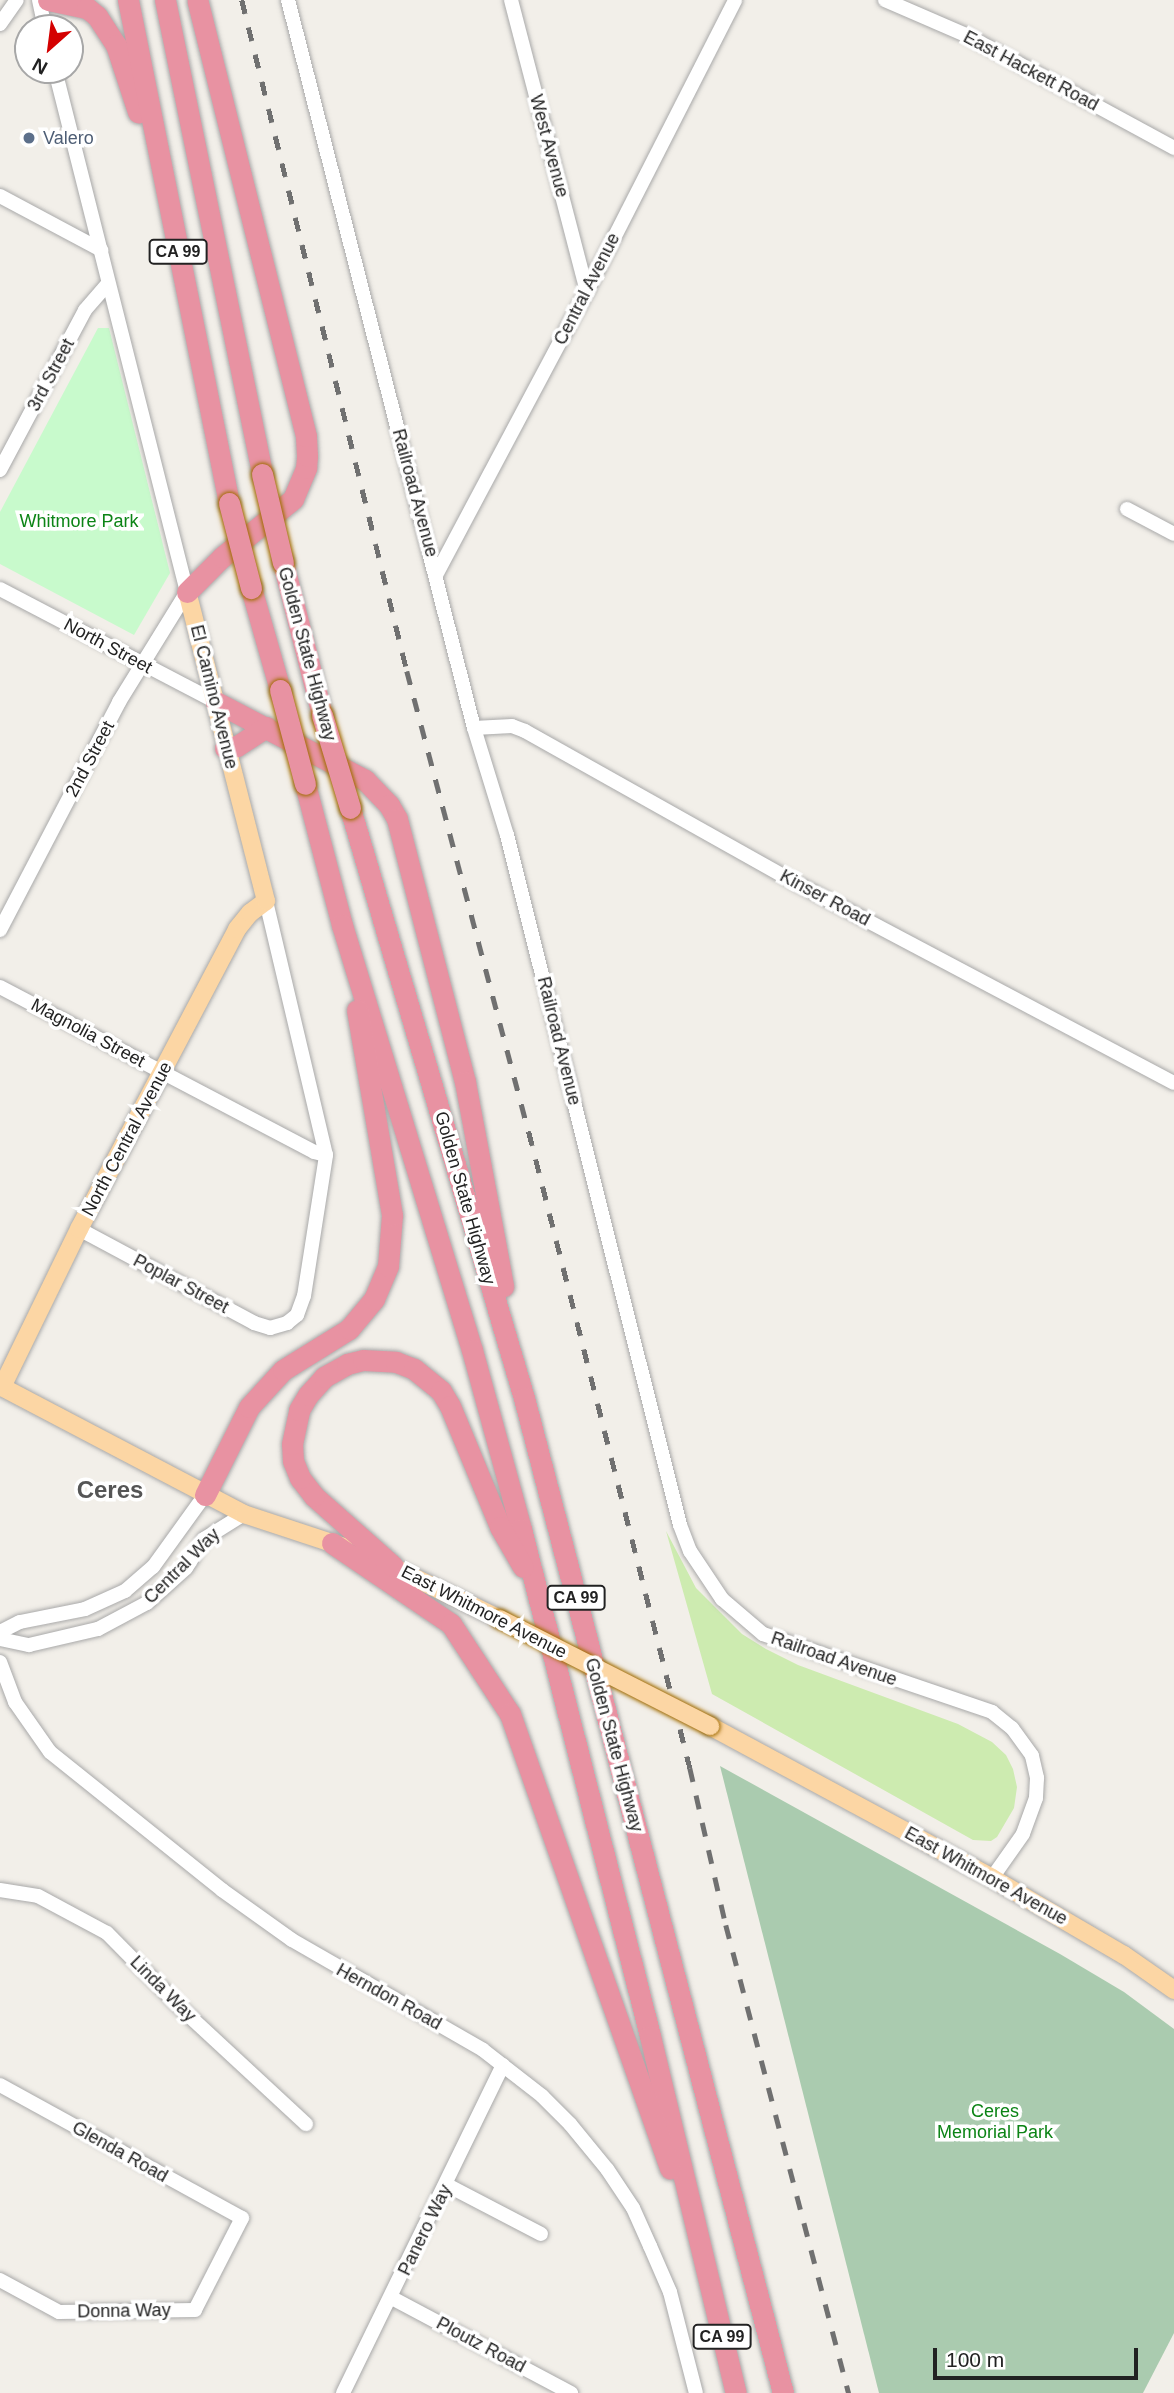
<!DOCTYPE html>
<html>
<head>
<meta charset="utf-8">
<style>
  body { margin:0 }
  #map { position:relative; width:1174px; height:2393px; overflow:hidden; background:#f2efe9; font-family:Arial,sans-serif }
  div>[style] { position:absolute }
  .grass>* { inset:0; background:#cdebb0 }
  .cemetery>* { inset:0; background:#aacbaf }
  .park>* { inset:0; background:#c8facc }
  .roads { filter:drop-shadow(0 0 2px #a9a9a9) drop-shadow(0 0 2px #a9a9a9) }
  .minor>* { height:14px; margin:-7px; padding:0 7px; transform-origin:7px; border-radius:7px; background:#fff }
  .major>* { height:18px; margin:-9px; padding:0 9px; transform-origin:9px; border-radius:9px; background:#fcd6a4 }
  .highway>* { height:21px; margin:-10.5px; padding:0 10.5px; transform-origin:10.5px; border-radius:10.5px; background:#e892a2 }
  .rail>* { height:4.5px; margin-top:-2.25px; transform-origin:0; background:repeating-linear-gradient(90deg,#707070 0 14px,transparent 0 28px) }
  .bridges { filter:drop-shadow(0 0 2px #a06b00) drop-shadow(0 0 2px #a06b00) }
  .major-bridge>* { height:18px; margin:-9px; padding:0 9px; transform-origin:9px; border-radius:9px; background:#fcd6a4 }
  .highway-bridge>* { height:21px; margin:-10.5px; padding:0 10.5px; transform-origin:10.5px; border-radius:10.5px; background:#e892a2 }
  .dots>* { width:19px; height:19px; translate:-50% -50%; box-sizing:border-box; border:4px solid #fff; border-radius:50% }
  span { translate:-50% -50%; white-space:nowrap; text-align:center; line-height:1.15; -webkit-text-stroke:7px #fff; paint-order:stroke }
  .shield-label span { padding:2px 5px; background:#fff; border:2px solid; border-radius:5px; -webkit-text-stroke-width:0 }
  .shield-label { font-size:16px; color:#222; font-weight:700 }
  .street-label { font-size:18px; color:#222 }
  .service-label { font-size:18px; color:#4e5e75 }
  .left { translate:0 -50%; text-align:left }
  .park-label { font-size:18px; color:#0c8416 }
  .district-label { font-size:24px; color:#555; font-weight:700 }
  .north { position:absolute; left:14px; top:14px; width:70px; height:70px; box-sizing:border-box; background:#fff; border:2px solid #a7a7a7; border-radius:50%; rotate:208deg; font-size:19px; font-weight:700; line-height:28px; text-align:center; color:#222 }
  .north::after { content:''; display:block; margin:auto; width:24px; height:32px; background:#d40000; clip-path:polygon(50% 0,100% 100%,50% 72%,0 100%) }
  .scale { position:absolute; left:933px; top:2348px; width:205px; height:32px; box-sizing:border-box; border:4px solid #222; border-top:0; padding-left:9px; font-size:21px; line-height:24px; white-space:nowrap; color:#222; -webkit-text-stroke:5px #fff; paint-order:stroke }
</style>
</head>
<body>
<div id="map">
  <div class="grass">
    <div style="clip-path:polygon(666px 1531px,696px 1588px,742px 1634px,766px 1649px,798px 1665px,958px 1724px,992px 1742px,1006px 1755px,1013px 1769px,1017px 1787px,1014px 1808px,997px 1837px,991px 1841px,973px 1840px,712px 1694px)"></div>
  </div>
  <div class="cemetery">
    <div style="clip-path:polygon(720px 1766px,1060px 1954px,1124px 1992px,1174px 2029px,1174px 2333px,1143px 2393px,879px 2393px)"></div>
  </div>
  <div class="park">
    <div style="clip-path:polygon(98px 328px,109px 328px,170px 573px,134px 635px,0 564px,0 512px)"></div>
  </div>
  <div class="roads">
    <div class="minor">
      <div style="left:39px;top:0;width:29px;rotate:78deg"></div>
      <div style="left:288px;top:0;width:751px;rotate:75.67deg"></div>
      <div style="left:474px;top:728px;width:112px;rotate:72.9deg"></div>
      <div style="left:507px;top:835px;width:711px;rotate:75.92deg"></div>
      <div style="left:680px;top:1525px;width:28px;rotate:69deg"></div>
      <div style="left:690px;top:1551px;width:58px;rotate:56.3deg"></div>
      <div style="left:722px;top:1599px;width:54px;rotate:40.5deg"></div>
      <div style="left:763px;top:1634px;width:242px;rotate:18.8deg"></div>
      <div style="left:992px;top:1712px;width:26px;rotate:39deg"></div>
      <div style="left:1012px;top:1728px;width:34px;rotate:54deg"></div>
      <div style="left:1032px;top:1756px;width:23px;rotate:77deg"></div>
      <div style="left:1037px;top:1778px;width:20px;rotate:93deg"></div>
      <div style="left:1036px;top:1798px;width:38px;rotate:110deg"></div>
      <div style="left:1023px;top:1834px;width:54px;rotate:125.2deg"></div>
      <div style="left:511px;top:0;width:301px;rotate:75.4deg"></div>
      <div style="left:885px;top:0;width:88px;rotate:23.4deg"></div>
      <div style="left:966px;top:35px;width:237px;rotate:28.5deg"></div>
      <div style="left:0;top:24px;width:29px;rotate:-55deg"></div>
      <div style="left:0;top:196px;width:115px;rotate:28.1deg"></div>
      <div style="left:0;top:470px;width:181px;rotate:-62deg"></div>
      <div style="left:85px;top:310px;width:35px;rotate:-49deg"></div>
      <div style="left:1127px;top:509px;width:53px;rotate:28deg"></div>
      <div style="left:436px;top:575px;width:322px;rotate:-62deg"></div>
      <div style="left:587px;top:291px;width:326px;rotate:-63deg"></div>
      <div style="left:0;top:589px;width:244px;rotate:27.6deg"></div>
      <div style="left:474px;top:728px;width:38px;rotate:-3deg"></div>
      <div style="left:512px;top:726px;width:14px;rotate:21deg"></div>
      <div style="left:525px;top:731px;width:313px;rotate:29.3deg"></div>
      <div style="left:798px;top:884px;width:425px;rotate:27.9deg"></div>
      <div style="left:0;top:930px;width:257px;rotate:-62.4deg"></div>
      <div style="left:119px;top:702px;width:129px;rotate:-58.3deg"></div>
      <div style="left:187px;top:592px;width:538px;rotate:-104.19deg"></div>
      <div style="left:0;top:987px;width:355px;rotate:27.7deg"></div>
      <div style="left:314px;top:1152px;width:12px;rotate:14deg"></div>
      <div style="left:79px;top:1229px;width:199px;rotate:28.2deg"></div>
      <div style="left:254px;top:1323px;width:17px;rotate:17deg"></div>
      <div style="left:270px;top:1328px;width:18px;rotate:-16deg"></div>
      <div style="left:287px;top:1323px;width:13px;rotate:-39deg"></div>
      <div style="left:297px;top:1315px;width:20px;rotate:-70deg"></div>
      <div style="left:304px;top:1296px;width:143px;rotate:-81.1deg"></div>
      <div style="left:326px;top:1155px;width:261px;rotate:-103.3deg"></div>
      <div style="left:0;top:1632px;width:22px;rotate:-27deg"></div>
      <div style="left:20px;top:1622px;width:66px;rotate:-11.3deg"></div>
      <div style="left:85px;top:1609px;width:44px;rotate:-24.2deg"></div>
      <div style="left:125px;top:1591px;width:37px;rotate:-41deg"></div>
      <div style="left:153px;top:1567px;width:89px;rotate:-54.2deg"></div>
      <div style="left:0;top:1639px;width:30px;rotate:12deg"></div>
      <div style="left:29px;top:1645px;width:71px;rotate:-13.1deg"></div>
      <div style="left:98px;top:1629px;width:55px;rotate:-28deg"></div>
      <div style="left:147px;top:1603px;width:52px;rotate:-41.9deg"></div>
      <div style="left:186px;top:1568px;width:34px;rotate:-58deg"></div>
      <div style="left:204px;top:1539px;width:47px;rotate:-32deg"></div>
      <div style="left:0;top:1662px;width:43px;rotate:69.4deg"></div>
      <div style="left:15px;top:1702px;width:61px;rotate:55deg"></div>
      <div style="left:50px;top:1752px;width:221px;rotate:38.7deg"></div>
      <div style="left:222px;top:1890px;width:86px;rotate:35.5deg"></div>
      <div style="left:292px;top:1940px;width:220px;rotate:29.9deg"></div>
      <div style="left:483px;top:2050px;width:75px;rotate:37.9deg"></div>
      <div style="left:542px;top:2096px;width:40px;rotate:45deg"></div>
      <div style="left:570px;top:2124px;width:58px;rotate:50.6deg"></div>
      <div style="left:607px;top:2169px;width:47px;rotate:56.3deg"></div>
      <div style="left:633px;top:2208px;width:42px;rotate:65.9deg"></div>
      <div style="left:650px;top:2246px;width:50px;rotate:66.5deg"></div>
      <div style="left:670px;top:2292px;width:104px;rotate:75.6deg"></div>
      <div style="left:0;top:1890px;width:38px;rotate:9deg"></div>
      <div style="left:38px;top:1896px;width:78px;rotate:28.2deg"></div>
      <div style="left:107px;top:1933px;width:111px;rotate:45.4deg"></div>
      <div style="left:185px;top:2012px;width:165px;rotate:42.8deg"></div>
      <div style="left:0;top:2085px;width:276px;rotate:28.8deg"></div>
      <div style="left:242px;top:2218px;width:103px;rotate:117.1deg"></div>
      <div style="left:195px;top:2310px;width:136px;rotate:179.2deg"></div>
      <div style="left:59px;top:2312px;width:67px;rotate:-151.5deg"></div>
      <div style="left:447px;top:2185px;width:106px;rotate:27.5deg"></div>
      <div style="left:392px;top:2298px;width:203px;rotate:28deg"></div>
      <div style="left:343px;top:2393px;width:365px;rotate:-64deg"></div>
    </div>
    <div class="major">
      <div style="left:0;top:1386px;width:276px;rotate:27.7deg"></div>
      <div style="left:244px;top:1514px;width:105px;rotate:18.3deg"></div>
      <div style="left:2px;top:1387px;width:176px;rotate:-64deg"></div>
      <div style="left:79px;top:1229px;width:339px;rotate:-62.2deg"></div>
      <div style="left:237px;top:929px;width:21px;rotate:-51deg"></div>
      <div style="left:250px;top:913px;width:20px;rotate:-37deg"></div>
      <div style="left:266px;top:901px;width:319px;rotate:-104.3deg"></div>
      <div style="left:380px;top:1561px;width:133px;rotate:25.8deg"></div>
      <div style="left:710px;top:1726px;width:320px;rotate:28.3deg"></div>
      <div style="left:992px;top:1878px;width:153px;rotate:30.3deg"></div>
      <div style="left:1124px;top:1955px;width:61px;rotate:35deg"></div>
    </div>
    <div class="highway">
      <div style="left:48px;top:0;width:40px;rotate:12deg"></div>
      <div style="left:87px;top:8px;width:13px;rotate:39deg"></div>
      <div style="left:97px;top:16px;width:35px;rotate:57deg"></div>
      <div style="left:116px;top:45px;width:71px;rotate:71.8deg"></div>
      <div style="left:128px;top:0;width:513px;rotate:78.65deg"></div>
      <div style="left:165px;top:0;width:484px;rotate:78.4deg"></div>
      <div style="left:283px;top:563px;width:157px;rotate:75.6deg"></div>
      <div style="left:251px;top:588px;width:106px;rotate:74.1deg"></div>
      <div style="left:187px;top:592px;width:49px;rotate:-45deg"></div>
      <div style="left:222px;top:557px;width:92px;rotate:-39.2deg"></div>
      <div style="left:293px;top:499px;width:34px;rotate:-67deg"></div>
      <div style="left:306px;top:468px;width:12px;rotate:-85deg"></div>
      <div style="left:307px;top:456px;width:20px;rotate:-93deg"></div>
      <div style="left:306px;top:436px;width:449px;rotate:-104deg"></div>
      <div style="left:216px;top:702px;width:168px;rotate:27.6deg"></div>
      <div style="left:365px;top:780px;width:35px;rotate:46deg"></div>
      <div style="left:389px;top:805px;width:16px;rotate:60deg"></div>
      <div style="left:397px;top:819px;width:272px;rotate:75.5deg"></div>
      <div style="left:465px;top:1082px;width:208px;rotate:79.4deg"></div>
      <div style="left:225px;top:748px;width:12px;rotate:-9deg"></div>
      <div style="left:237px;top:746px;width:35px;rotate:-33deg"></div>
      <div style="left:305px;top:784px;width:146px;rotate:75.3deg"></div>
      <div style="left:342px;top:925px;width:444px;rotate:73deg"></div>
      <div style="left:472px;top:1350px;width:186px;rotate:74.7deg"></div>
      <div style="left:521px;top:1529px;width:523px;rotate:75.72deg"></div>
      <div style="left:650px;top:2036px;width:367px;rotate:76.5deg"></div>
      <div style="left:350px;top:808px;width:615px;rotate:73.57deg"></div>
      <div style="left:524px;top:1398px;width:1028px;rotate:75.41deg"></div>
      <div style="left:205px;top:1495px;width:98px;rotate:-63.4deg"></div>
      <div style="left:249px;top:1407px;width:50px;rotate:-47.4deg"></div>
      <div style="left:283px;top:1370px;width:78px;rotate:-31.8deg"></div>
      <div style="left:349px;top:1329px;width:39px;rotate:-50deg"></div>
      <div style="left:374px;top:1299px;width:36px;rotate:-67deg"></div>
      <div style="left:388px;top:1266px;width:51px;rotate:-85.5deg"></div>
      <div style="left:392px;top:1215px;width:208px;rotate:-99.7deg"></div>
      <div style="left:332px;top:1543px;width:144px;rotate:34.2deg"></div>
      <div style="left:451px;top:1624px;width:108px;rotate:56.8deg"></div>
      <div style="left:510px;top:1714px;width:482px;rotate:70.6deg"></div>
      <div style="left:393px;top:1566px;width:106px;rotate:-138.5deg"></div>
      <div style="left:314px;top:1496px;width:23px;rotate:-128deg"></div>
      <div style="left:300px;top:1478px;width:18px;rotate:-112deg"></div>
      <div style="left:293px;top:1461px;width:17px;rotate:-93deg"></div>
      <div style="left:292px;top:1444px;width:35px;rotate:-78deg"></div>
      <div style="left:299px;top:1410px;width:17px;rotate:-59deg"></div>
      <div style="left:308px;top:1395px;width:24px;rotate:-48deg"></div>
      <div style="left:324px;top:1377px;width:26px;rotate:-29deg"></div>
      <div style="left:347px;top:1364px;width:16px;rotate:-14deg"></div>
      <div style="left:363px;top:1360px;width:33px;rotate:3deg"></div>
      <div style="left:396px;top:1362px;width:19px;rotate:21deg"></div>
      <div style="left:414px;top:1369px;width:35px;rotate:39deg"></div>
      <div style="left:441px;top:1391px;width:17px;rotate:59deg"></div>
      <div style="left:450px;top:1406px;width:131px;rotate:67.5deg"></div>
      <div style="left:500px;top:1527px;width:46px;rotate:60.1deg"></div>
    </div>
  </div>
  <div class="rail">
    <div style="left:242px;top:0;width:691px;rotate:76.18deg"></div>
    <div style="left:407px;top:671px;width:477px;rotate:75.2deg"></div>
    <div style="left:529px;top:1132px;width:656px;rotate:75.79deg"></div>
    <div style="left:690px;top:1768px;width:161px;rotate:77.1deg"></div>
    <div style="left:726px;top:1925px;width:484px;rotate:75.3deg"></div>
  </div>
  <div class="bridges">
    <div class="major-bridge">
      <div style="left:500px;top:1619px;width:236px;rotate:27deg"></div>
    </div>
    <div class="highway-bridge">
      <div style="left:262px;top:474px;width:91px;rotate:76.7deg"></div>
      <div style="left:229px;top:503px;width:88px;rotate:75.5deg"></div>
      <div style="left:280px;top:690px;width:97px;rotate:75.1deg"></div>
      <div style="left:322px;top:715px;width:97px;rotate:73.2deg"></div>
    </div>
  </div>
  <div class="dots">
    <div style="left:29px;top:138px;background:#5c6f8a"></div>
  </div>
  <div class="shield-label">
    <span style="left:178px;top:252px">CA 99</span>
    <span style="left:576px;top:1598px">CA 99</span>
    <span style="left:722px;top:2337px">CA 99</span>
  </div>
  <div class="street-label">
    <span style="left:1031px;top:71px;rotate:28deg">East Hackett Road</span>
    <span style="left:549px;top:146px;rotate:75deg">West Avenue</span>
    <span style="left:587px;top:289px;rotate:-63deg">Central Avenue</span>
    <span style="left:51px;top:375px;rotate:-62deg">3rd Street</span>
    <span style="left:415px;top:493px;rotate:75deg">Railroad Avenue</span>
    <span style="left:108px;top:646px;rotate:28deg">North Street</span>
    <span style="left:307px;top:654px;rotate:75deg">Golden State Highway</span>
    <span style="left:214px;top:697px;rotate:76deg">El Camino Avenue</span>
    <span style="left:90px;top:759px;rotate:-62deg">2nd Street</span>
    <span style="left:825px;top:898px;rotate:28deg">Kinser Road</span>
    <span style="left:88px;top:1033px;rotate:28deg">Magnolia Street</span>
    <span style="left:559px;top:1041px;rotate:76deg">Railroad Avenue</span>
    <span style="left:127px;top:1139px;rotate:-62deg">North Central Avenue</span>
    <span style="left:465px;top:1198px;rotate:74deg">Golden State Highway</span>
    <span style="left:181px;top:1284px;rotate:28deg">Poplar Street</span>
    <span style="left:182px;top:1566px;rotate:-45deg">Central Way</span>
    <span style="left:484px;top:1612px;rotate:27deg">East Whitmore Avenue</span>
    <span style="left:834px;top:1659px;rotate:19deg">Railroad Avenue</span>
    <span style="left:614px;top:1745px;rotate:75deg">Golden State Highway</span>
    <span style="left:986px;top:1876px;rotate:29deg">East Whitmore Avenue</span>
    <span style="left:163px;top:1989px;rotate:45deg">Linda Way</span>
    <span style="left:389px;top:1997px;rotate:29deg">Herndon Road</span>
    <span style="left:120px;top:2152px;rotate:29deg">Glenda Road</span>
    <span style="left:425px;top:2230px;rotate:-64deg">Panero Way</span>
    <span style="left:124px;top:2311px;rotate:-1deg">Donna Way</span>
    <span style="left:481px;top:2345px;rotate:28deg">Ploutz Road</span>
  </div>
  <div class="service-label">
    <span class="left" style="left:43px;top:138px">Valero</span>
  </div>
  <div class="park-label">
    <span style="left:79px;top:521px">Whitmore Park</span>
    <span style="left:995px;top:2122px">Ceres<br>Memorial Park</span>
  </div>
  <div class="district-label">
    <span style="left:110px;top:1490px">Ceres</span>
  </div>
  <div class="north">N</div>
  <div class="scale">100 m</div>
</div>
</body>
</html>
